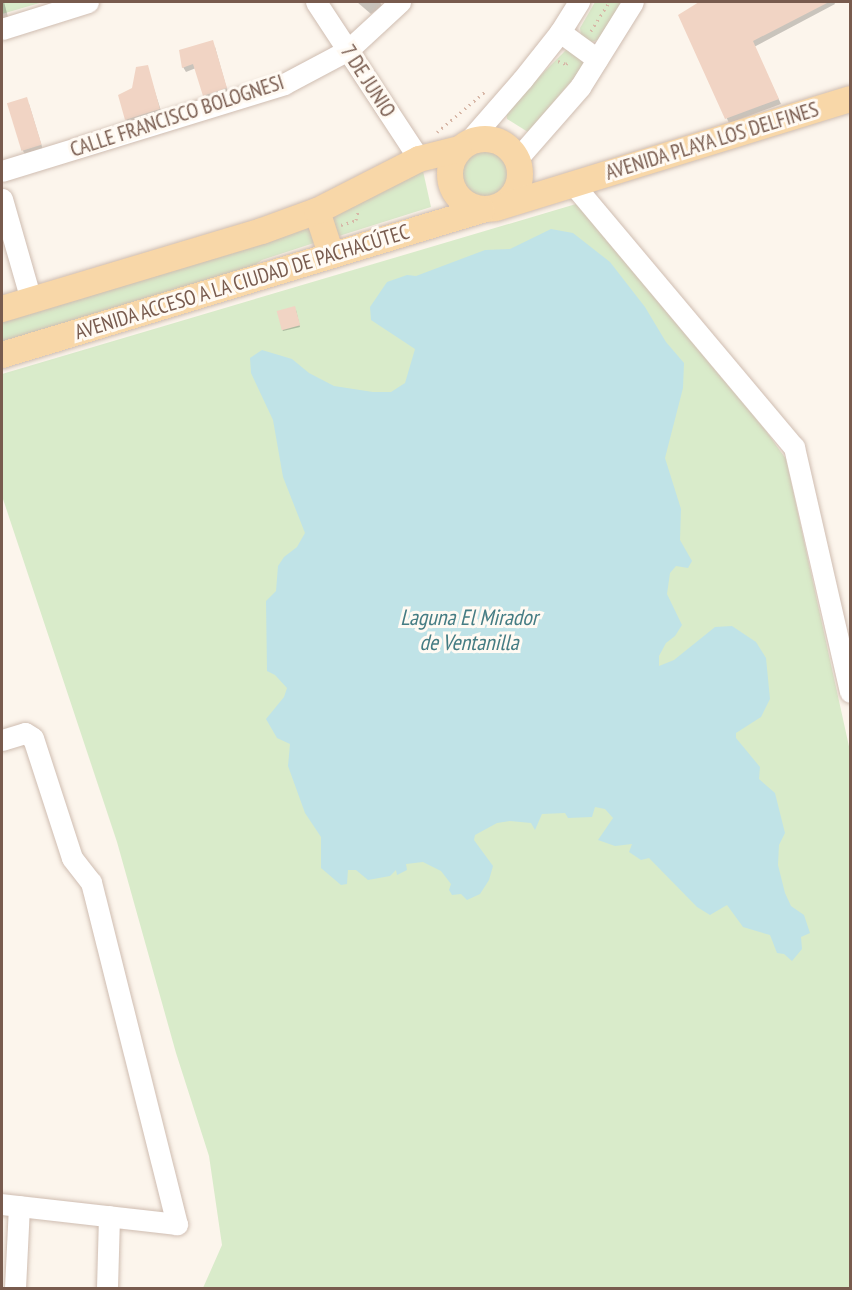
<!DOCTYPE html>
<html>
<head>
<meta charset="utf-8">
<style>
  body { margin:0 }
  #map { position:relative; width:852px; height:1290px; overflow:hidden; background:#fcf5ec; font-family:"PT Sans Narrow",sans-serif }
  div>[style] { position:absolute }
  .green>* { inset:0; background:#d9ebca }
  .round { border-radius:50% }
  .water>* { inset:0; background:#c0e3e7 }
  .shadow>* { inset:0; background:#0003 }
  .building>* { inset:0; background:#f1d4c4; transform-origin:0 0 }
  .path>* { height:3px; margin-top:-1.5px; transform-origin:0; background:repeating-linear-gradient(90deg,#d7b7a7 0 1.5px,transparent 0 6px) }
  .roads { filter:drop-shadow(0 0 2px #cfbdb1) drop-shadow(0 0 2px #cfbdb1) }
  .minor>* { height:21px; margin:-10.5px; padding:0 10.5px; transform-origin:10.5px; border-radius:10.5px; background:#fff }
  .major>* { height:26px; margin:-13px; padding:0 13px; transform-origin:13px; border-radius:13px; background:#f8d7a8 }
  .major>.ring { margin:-13px; padding:0; box-sizing:content-box; background:none; border:26px solid #f8d7a8; border-radius:50% }
  span { translate:-50% -50%; white-space:nowrap; text-align:center; line-height:1.15; -webkit-text-stroke:6px #fffaf3; paint-order:stroke }
  .street-label { font-size:21px; color:#785b4e }
  .water-label { font-size:22px; color:#457c83; font-style:italic }
  .frame { position:absolute; inset:0; border:3px solid #785b4e; pointer-events:none }
</style>
</head>
<body>
<div id="map">
  <div class="green">
    <div style="clip-path:polygon(2px 2px,43px 2px,2px 14px)"></div>
    <div style="clip-path:polygon(595px 2px,624px 2px,600px 39px,592px 42px,581px 36px,580px 28px)"></div>
    <div style="clip-path:polygon(568px 48px,586px 64px,528px 132px,507px 119px,506px 110px)"></div>
    <div class="round" style="left:458px;top:149px;width:52px;height:52px"></div>
    <div style="clip-path:polygon(423px 171px,431px 207px,339px 236px,331px 217px)"></div>
    <div style="clip-path:polygon(576px 204px,766px 431px,786px 459px,850px 751px,850px 1288px,203px 1288px,222px 1245px,209px 1156px,176px 1053px,117px 842px,2px 496px,2px 374px)"></div>
    <div style="clip-path:polygon(311px 226px,314px 243px,262px 260px,242px 274px,2px 348px,2px 317px)"></div>
  </div>
  <div class="water">
    <div style="clip-path:polygon(551px 229px,573px 233px,610px 262px,645px 307px,666px 342px,684px 363px,683px 388px,665px 458px,681px 509px,680px 540px,692px 561px,688px 568px,676px 566px,670px 573px,667px 594px,682px 625px,675px 636px,666px 643px,659px 656px,659px 666px,674px 660px,715px 627px,732px 626px,756px 642px,766px 658px,770px 699px,761px 717px,736px 733px,736px 738px,760px 767px,759px 779px,775px 793px,785px 833px,779px 845px,778px 865px,785px 893px,791px 906px,804px 915px,810px 933px,801px 937px,802px 949px,792px 961px,784px 954px,777px 953px,770px 935px,743px 927px,727px 905px,710px 915px,697px 907px,649px 858px,641px 860px,629px 852px,632px 844px,615px 846px,598px 840px,613px 818px,605px 809px,595px 807px,592px 817px,568px 818px,565px 813px,542px 814px,535px 830px,531px 823px,510px 821px,497px 823px,475px 835px,474px 840px,493px 866px,489px 880px,480px 894px,467px 900px,461px 894px,452px 895px,449px 890px,451px 884px,441px 871px,423px 862px,406px 864px,407px 870px,397px 875px,396px 870px,390px 876px,368px 880px,356px 870px,348px 870px,347px 884px,341px 885px,321px 868px,321px 837px,305px 813px,288px 766px,290px 744px,277px 738px,266px 719px,284px 697px,287px 688px,275px 675px,267px 671px,266px 601px,276px 591px,278px 566px,284px 557px,297px 547px,305px 533px,283px 477px,273px 420px,251px 373px,250px 358px,262px 350px,292px 359px,309px 373px,334px 386px,373px 392px,391px 392px,405px 383px,415px 349px,371px 320px,370px 307px,387px 282px,407px 275px,416px 276px,485px 250px,510px 249px)"></div>
  </div>
  <div class="shadow">
    <div style="clip-path:polygon(2px 2px,4px 2px,8px 17px,2px 19px)"></div>
    <div style="clip-path:polygon(357px 2px,380px 2px,382px 6px,371px 14px)"></div>
    <div style="clip-path:polygon(702px 2px,834px 2px,835px 4px,754px 47px,781px 104px,729px 123px,680px 16px)"></div>
    <div style="clip-path:polygon(215px 47px,228px 93px,207px 100px,196px 68px,186px 72px,183px 67px)"></div>
    <div style="clip-path:polygon(147px 67px,162px 114px,129px 124px,126px 119px,133px 89px)"></div>
    <div style="clip-path:polygon(29px 104px,43px 150px,26px 156px,23px 151px)"></div>
    <div style="clip-path:polygon(296px 310px,300px 327px,283px 331px,282px 329px)"></div>
  </div>
  <div class="building">
    <div style="clip-path:polygon(699px 2px,829px 2px,753px 41px,779px 99px,725px 119px,678px 15px)"></div>
    <div style="clip-path:polygon(213px 40px,227px 88px,203px 96px,193px 64px,182px 68px,179px 50px)"></div>
    <div style="clip-path:polygon(148px 65px,160px 109px,125px 120px,118px 95px,132px 88px,136px 67px)"></div>
    <div style="left:27px;top:97px;width:50px;height:21px;rotate:73deg"></div>
    <div style="left:295px;top:306px;width:20px;height:19px;rotate:75deg"></div>
  </div>
  <div class="path">
    <div style="left:591px;top:31px;width:34px;rotate:-58deg"></div>
    <div style="left:558px;top:61px;width:9px;rotate:21deg"></div>
    <div style="left:566px;top:64px;width:4px;rotate:-27deg"></div>
    <div style="left:437px;top:132px;width:65px;rotate:-40deg"></div>
    <div style="left:341px;top:225px;width:16px;rotate:-18deg"></div>
    <div style="left:356px;top:220px;width:8px;rotate:-76deg"></div>
  </div>
  <div class="roads">
    <div class="minor">
      <div style="left:316px;top:2px;width:188px;rotate:56.7deg"></div>
      <div style="left:2px;top:29px;width:90px;rotate:-17.4deg"></div>
      <div style="left:560px;top:32px;width:46px;rotate:36.1deg"></div>
      <div style="left:467px;top:143px;width:84px;rotate:-48.9deg"></div>
      <div style="left:522px;top:80px;width:61px;rotate:-51.6deg"></div>
      <div style="left:560px;top:32px;width:36px;rotate:-58deg"></div>
      <div style="left:517px;top:159px;width:96px;rotate:-48.8deg"></div>
      <div style="left:580px;top:87px;width:100px;rotate:-58.1deg"></div>
      <div style="left:2px;top:171px;width:295px;rotate:-17.1deg"></div>
      <div style="left:284px;top:84px;width:72px;rotate:-28deg"></div>
      <div style="left:348px;top:50px;width:71px;rotate:-42.7deg"></div>
      <div style="left:573px;top:184px;width:344px;rotate:50deg"></div>
      <div style="left:794px;top:447px;width:251px;rotate:77.1deg"></div>
      <div style="left:2px;top:199px;width:105px;rotate:74deg"></div>
      <div style="left:2px;top:740px;width:24px;rotate:-17deg"></div>
      <div style="left:25px;top:733px;width:9px;rotate:32deg"></div>
      <div style="left:33px;top:738px;width:126px;rotate:72deg"></div>
      <div style="left:72px;top:858px;width:31px;rotate:52deg"></div>
      <div style="left:91px;top:882px;width:353px;rotate:75.9deg"></div>
      <div style="left:177px;top:1224px;width:176px;rotate:-173.5deg"></div>
      <div style="left:15px;top:1288px;width:82px;rotate:-87.2deg"></div>
      <div style="left:107px;top:1288px;width:72px;rotate:-88.4deg"></div>
    </div>
    <div class="major">
      <div class="ring" style="left:450px;top:139px;width:44px;height:44px"></div>
      <div style="left:496px;top:208px;width:370px;rotate:-17.1deg"></div>
      <div style="left:317px;top:211px;width:45px;rotate:72deg"></div>
      <div style="left:2px;top:309px;width:271px;rotate:-16.7deg"></div>
      <div style="left:262px;top:231px;width:59px;rotate:-20deg"></div>
      <div style="left:317px;top:211px;width:114px;rotate:-27deg"></div>
      <div style="left:419px;top:159px;width:41px;rotate:-14deg"></div>
      <div style="left:2px;top:355px;width:501px;rotate:-16.81deg"></div>
    </div>
  </div>
  <div class="street-label">
    <span style="left:368px;top:81px;rotate:57deg">7 DE JUNIO</span>
    <span style="left:177px;top:116px;rotate:-18deg">CALLE FRANCISCO BOLOGNESI</span>
    <span style="left:712px;top:141px;rotate:-17deg">AVENIDA PLAYA LOS DELFINES</span>
    <span style="left:242px;top:282px;rotate:-17deg">AVENIDA ACCESO A LA CIUDAD DE PACHACÚTEC</span>
  </div>
  <div class="water-label">
    <span style="left:469px;top:630px">Laguna El Mirador<br>de Ventanilla</span>
  </div>
  <div class="frame"></div>
</div>
</body>
</html>
